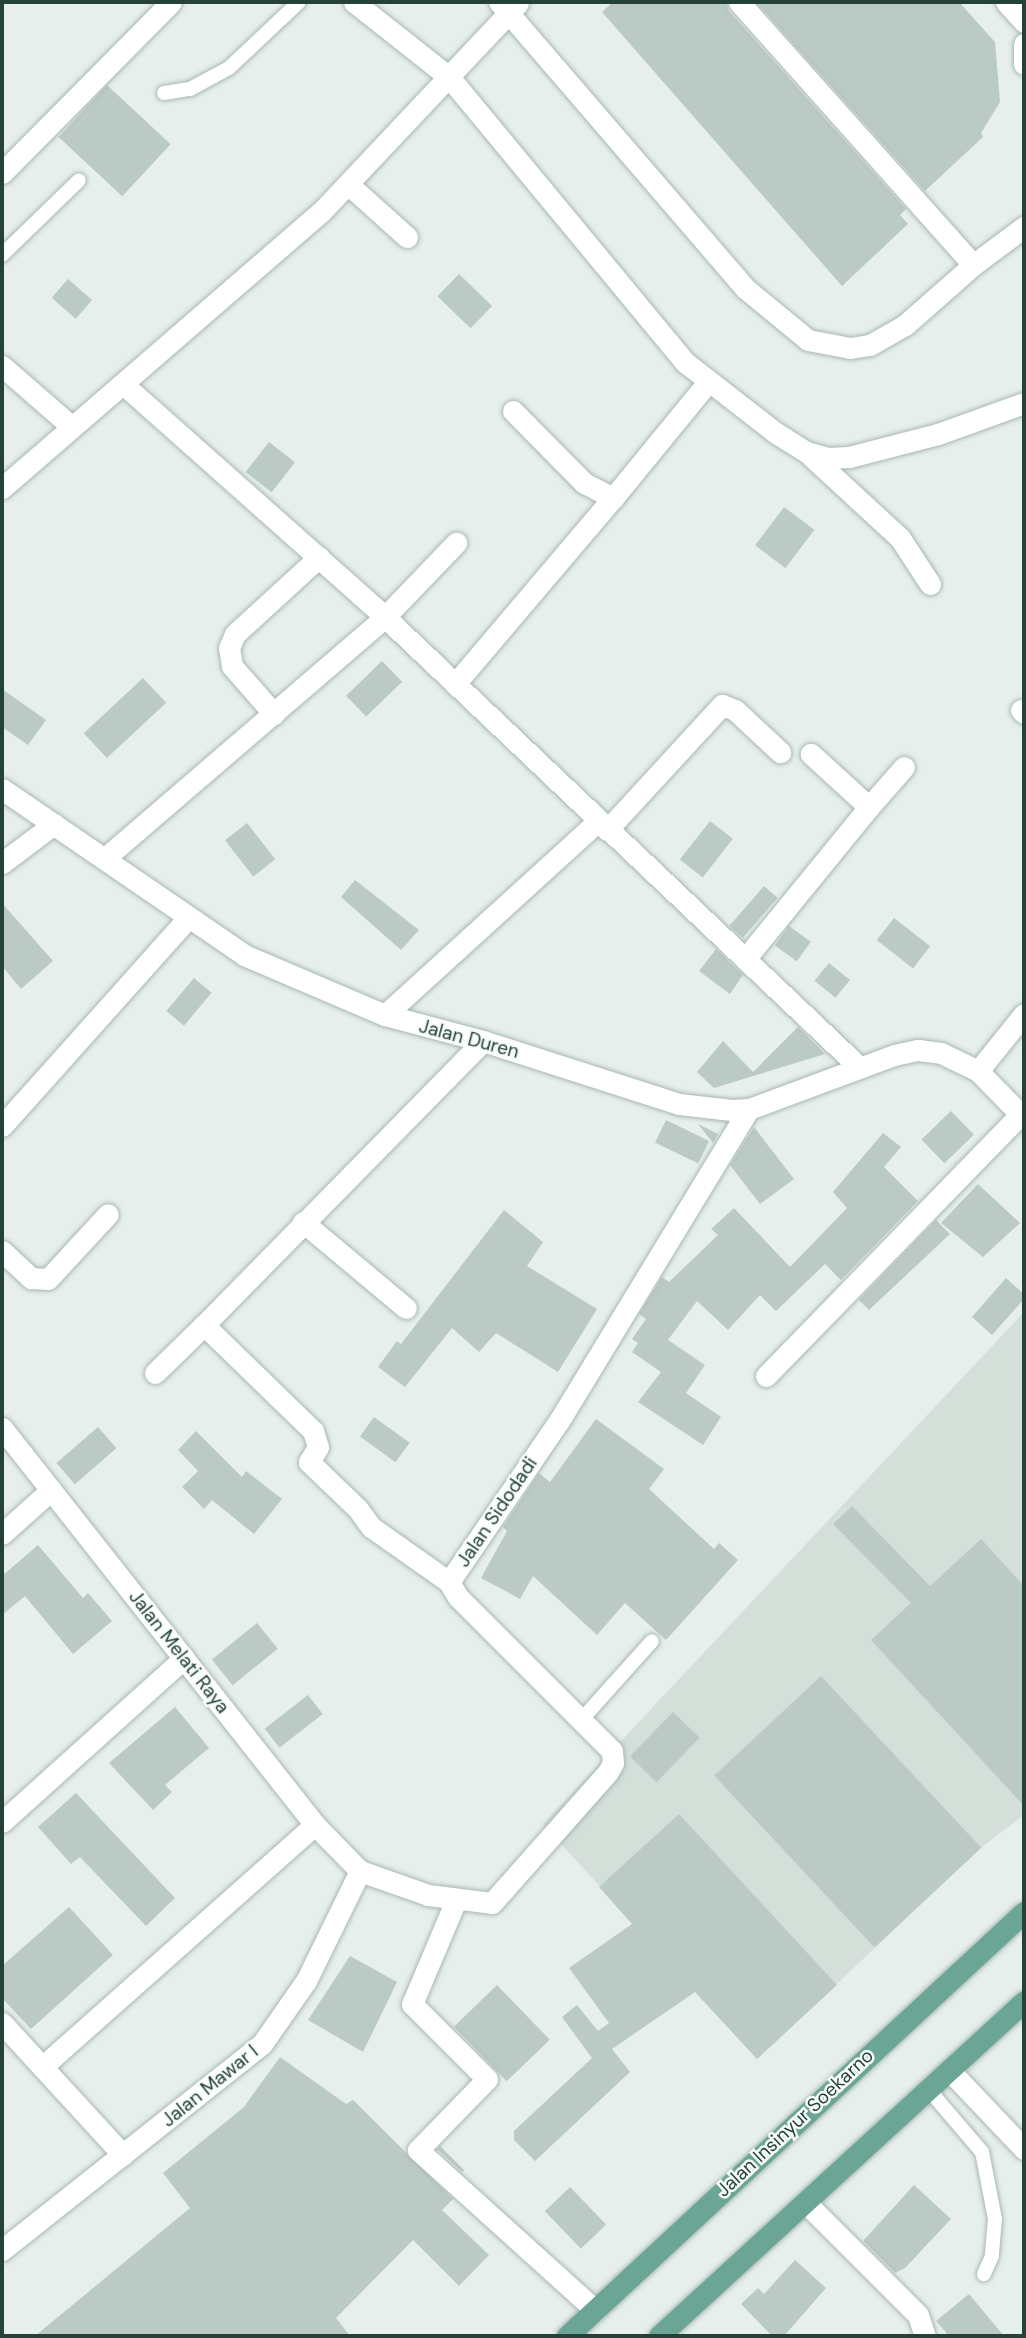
<!DOCTYPE html>
<html>
<head>
<meta charset="utf-8">
<style>
  body { margin:0 }
  #map { position:relative; width:1026px; height:2338px; overflow:hidden; background:#e6efeb; font-family:"DM Sans",sans-serif }
  div>[style] { position:absolute }
  .built>* { inset:0; background:#d4dfda }
  .building>* { inset:0; background:#bbcac4; transform-origin:0 0 }
  .roads { filter:drop-shadow(0 0 2px #a8b8b2) drop-shadow(0 0 2px #a8b8b2) }
  .service>* { height:14px; margin:-7px; padding:0 7px; transform-origin:7px; border-radius:7px; background:#fff }
  .minor>* { height:21px; margin:-10.5px; padding:0 10.5px; transform-origin:10.5px; border-radius:10.5px; background:#fff }
  .primary>* { height:21px; margin:-10.5px; padding:0 10.5px; transform-origin:10.5px; border-radius:10.5px; background:#6aa596 }
  span { translate:-50% -50%; white-space:nowrap; text-align:center; line-height:1.15; -webkit-text-stroke:5px #f7fbf9; paint-order:stroke }
  .street-label { font-size:19px; color:#24423a }
  .frame { position:absolute; inset:0; border:4px solid #24423a; pointer-events:none }
</style>
</head>
<body>
<div id="map">
  <div class="built">
    <div style="clip-path:polygon(1024px 1312px,1024px 1815px,982px 1847px,757px 2059px,543px 1824px)"></div>
  </div>
  <div class="building">
    <div style="clip-path:polygon(613px 2px,726px 2px,729px 11px,906px 209px,900px 215px,908px 224px,842px 286px,602px 12px)"></div>
    <div style="clip-path:polygon(756px 2px,959px 2px,995px 42px,1000px 102px,981px 133px,983px 137px,925px 191px)"></div>
    <div style="left:107px;top:85px;width:87px;height:71px;rotate:43deg"></div>
    <div style="left:459px;top:274px;width:46px;height:31px;rotate:44deg"></div>
    <div style="left:68px;top:279px;width:32px;height:25px;rotate:41deg"></div>
    <div style="left:269px;top:442px;width:33px;height:38px;rotate:38deg"></div>
    <div style="left:784px;top:507px;width:38px;height:48px;rotate:37deg"></div>
    <div style="left:382px;top:661px;width:29px;height:50px;rotate:46deg"></div>
    <div style="left:143px;top:678px;width:34px;height:81px;rotate:47deg"></div>
    <div style="clip-path:polygon(2px 689px,46px 720px,28px 745px,2px 727px)"></div>
    <div style="left:710px;top:821px;width:29px;height:49px;rotate:38deg"></div>
    <div style="left:247px;top:823px;width:46px;height:28px;rotate:52deg"></div>
    <div style="clip-path:polygon(355px 880px,419px 930px,401px 950px,341px 897px)"></div>
    <div style="left:764px;top:886px;width:18px;height:53px;rotate:41deg"></div>
    <div style="clip-path:polygon(2px 903px,53px 961px,21px 989px,2px 966px)"></div>
    <div style="left:894px;top:918px;width:46px;height:28px;rotate:38deg"></div>
    <div style="left:789px;top:926px;width:27px;height:24px;rotate:36deg"></div>
    <div style="clip-path:polygon(716px 949px,743px 975px,730px 994px,699px 971px)"></div>
    <div style="left:829px;top:963px;width:27px;height:23px;rotate:39deg"></div>
    <div style="left:194px;top:978px;width:23px;height:43px;rotate:40deg"></div>
    <div style="clip-path:polygon(798px 1027px,825px 1054px,714px 1088px,697px 1072px,723px 1041px,753px 1072px)"></div>
    <div style="left:951px;top:1111px;width:33px;height:41px;rotate:46deg"></div>
    <div style="left:666px;top:1120px;width:48px;height:25px;rotate:26deg"></div>
    <div style="clip-path:polygon(698px 1124px,718px 1134px,713px 1143px)"></div>
    <div style="clip-path:polygon(754px 1127px,794px 1179px,760px 1204px,730px 1165px)"></div>
    <div style="clip-path:polygon(883px 1133px,901px 1147px,884px 1167px,918px 1201px,841px 1280px,825px 1264px,776px 1311px,760px 1295px,728px 1330px,697px 1301px,668px 1340px,705px 1365px,686px 1393px,721px 1417px,703px 1445px,638px 1402px,661px 1372px,632px 1352px,638px 1343px,632px 1339px,646px 1319px,639px 1314px,662px 1277px,669px 1282px,718px 1235px,711px 1229px,734px 1208px,790px 1267px,847px 1208px,833px 1192px)"></div>
    <div style="clip-path:polygon(978px 1184px,1020px 1223px,983px 1257px,941px 1223px)"></div>
    <div style="clip-path:polygon(504px 1210px,543px 1242px,527px 1266px,597px 1309px,558px 1372px,496px 1333px,479px 1352px,452px 1328px,405px 1387px,378px 1367px,397px 1341px,401px 1344px)"></div>
    <div style="clip-path:polygon(936px 1220px,950px 1234px,869px 1310px,859px 1300px)"></div>
    <div style="clip-path:polygon(1006px 1278px,1024px 1294px,1024px 1299px,992px 1335px,972px 1317px)"></div>
    <div style="left:374px;top:1417px;width:44px;height:24px;rotate:36deg"></div>
    <div style="clip-path:polygon(596px 1419px,664px 1469px,649px 1489px,714px 1549px,719px 1543px,738px 1560px,666px 1640px,625px 1603px,597px 1635px,533px 1576px,520px 1599px,481px 1578px,507px 1531px,503px 1527px,539px 1473px,550px 1482px)"></div>
    <div style="left:98px;top:1427px;width:28px;height:55px;rotate:49deg"></div>
    <div style="clip-path:polygon(196px 1431px,242px 1477px,246px 1471px,282px 1499px,254px 1534px,212px 1500px,204px 1509px,182px 1487px,198px 1471px,178px 1450px)"></div>
    <div style="clip-path:polygon(852px 1506px,930px 1586px,981px 1539px,1024px 1586px,1024px 1806px,871px 1640px,911px 1603px,833px 1524px)"></div>
    <div style="clip-path:polygon(38px 1545px,83px 1598px,88px 1593px,112px 1621px,73px 1654px,25px 1596px,2px 1615px,2px 1576px)"></div>
    <div style="left:257px;top:1623px;width:33px;height:58px;rotate:51deg"></div>
    <div style="left:821px;top:1676px;width:235px;height:146px;rotate:47deg"></div>
    <div style="left:308px;top:1695px;width:24px;height:55px;rotate:52deg"></div>
    <div style="clip-path:polygon(175px 1707px,209px 1748px,165px 1785px,172px 1792px,153px 1810px,109px 1763px)"></div>
    <div style="left:673px;top:1712px;width:37px;height:62px;rotate:44deg"></div>
    <div style="clip-path:polygon(76px 1793px,175px 1898px,146px 1926px,80px 1857px,71px 1864px,38px 1827px)"></div>
    <div style="clip-path:polygon(679px 1814px,837px 1985px,757px 2059px,695px 1992px,612px 2049px,630px 2072px,535px 2161px,514px 2140px,514px 2131px,592px 2058px,562px 2017px,577px 2005px,598px 2031px,609px 2023px,569px 1968px,632px 1924px,599px 1887px)"></div>
    <div style="clip-path:polygon(69px 1907px,113px 1955px,31px 2029px,2px 1998px,2px 1966px)"></div>
    <div style="clip-path:polygon(350px 1956px,397px 1982px,363px 2052px,308px 2020px)"></div>
    <div style="left:497px;top:1985px;width:76px;height:60px;rotate:46deg"></div>
    <div style="clip-path:polygon(280px 2057px,346px 2104px,353px 2100px,453px 2199px,442px 2210px,489px 2255px,459px 2286px,413px 2240px,336px 2318px,350px 2336px,35px 2336px,190px 2208px,163px 2173px,244px 2107px)"></div>
    <div style="clip-path:polygon(440px 2146px,464px 2170px,462px 2172px,437px 2149px)"></div>
    <div style="clip-path:polygon(914px 2185px,951px 2219px,905px 2268px,895px 2273px,863px 2241px)"></div>
    <div style="left:570px;top:2187px;width:52px;height:35px;rotate:46deg"></div>
    <div style="clip-path:polygon(795px 2260px,826px 2288px,784px 2336px,772px 2336px,741px 2304px,758px 2288px,764px 2294px)"></div>
    <div style="clip-path:polygon(969px 2294px,1004px 2336px,949px 2336px,936px 2321px)"></div>
  </div>
  <div class="roads">
    <div class="service">
      <div style="left:164px;top:93px;width:26px;rotate:-9deg"></div>
      <div style="left:190px;top:89px;width:44px;rotate:-28.3deg"></div>
      <div style="left:229px;top:68px;width:96px;rotate:-43.3deg"></div>
      <div style="left:2px;top:255px;width:107px;rotate:-44.2deg"></div>
      <div style="left:583px;top:1718px;width:103px;rotate:-48.1deg"></div>
      <div style="left:929px;top:2090px;width:82px;rotate:49.5deg"></div>
      <div style="left:982px;top:2152px;width:68px;rotate:79deg"></div>
      <div style="left:995px;top:2219px;width:37px;rotate:95deg"></div>
      <div style="left:992px;top:2256px;width:20px;rotate:114deg"></div>
    </div>
    <div class="minor">
      <div style="left:354px;top:2px;width:121px;rotate:38.3deg"></div>
      <div style="left:449px;top:77px;width:371px;rotate:50.4deg"></div>
      <div style="left:686px;top:363px;width:114px;rotate:37.9deg"></div>
      <div style="left:776px;top:433px;width:36px;rotate:32deg"></div>
      <div style="left:807px;top:452px;width:22px;rotate:16deg"></div>
      <div style="left:828px;top:458px;width:21px;rotate:-3deg"></div>
      <div style="left:849px;top:457px;width:92px;rotate:-14.5deg"></div>
      <div style="left:938px;top:434px;width:91px;rotate:-19.8deg"></div>
      <div style="left:499px;top:2px;width:379px;rotate:49.3deg"></div>
      <div style="left:746px;top:289px;width:80px;rotate:39.4deg"></div>
      <div style="left:808px;top:340px;width:43px;rotate:10.8deg"></div>
      <div style="left:850px;top:348px;width:20px;rotate:-9deg"></div>
      <div style="left:870px;top:345px;width:40px;rotate:-29.7deg"></div>
      <div style="left:905px;top:325px;width:91px;rotate:-41.4deg"></div>
      <div style="left:973px;top:265px;width:64px;rotate:-36.7deg"></div>
      <div style="left:739px;top:2px;width:352px;rotate:48.3deg"></div>
      <div style="left:1006px;top:2px;width:27px;rotate:48deg"></div>
      <div style="left:1024px;top:44px;width:20px;rotate:90deg"></div>
      <div style="left:2px;top:173px;width:240px;rotate:-45.3deg"></div>
      <div style="left:349px;top:185px;width:78px;rotate:41.9deg"></div>
      <div style="left:2px;top:366px;width:91px;rotate:41deg"></div>
      <div style="left:123px;top:384px;width:351px;rotate:41.6deg"></div>
      <div style="left:385px;top:617px;width:654px;rotate:43.51deg"></div>
      <div style="left:513px;top:411px;width:101px;rotate:45.4deg"></div>
      <div style="left:584px;top:483px;width:33px;rotate:27deg"></div>
      <div style="left:613px;top:498px;width:149px;rotate:-50.7deg"></div>
      <div style="left:811px;top:456px;width:121px;rotate:42.7deg"></div>
      <div style="left:900px;top:538px;width:55px;rotate:56.9deg"></div>
      <div style="left:2px;top:488px;width:422px;rotate:-40.9deg"></div>
      <div style="left:321px;top:212px;width:287px;rotate:-46.7deg"></div>
      <div style="left:455px;top:684px;width:244px;rotate:-49.7deg"></div>
      <div style="left:1021px;top:710px;width:4px;rotate:45deg"></div>
      <div style="left:274px;top:714px;width:64px;rotate:-131.2deg"></div>
      <div style="left:232px;top:666px;width:18px;rotate:-99deg"></div>
      <div style="left:229px;top:648px;width:15px;rotate:-67deg"></div>
      <div style="left:235px;top:634px;width:114px;rotate:-42.5deg"></div>
      <div style="left:2px;top:789px;width:293px;rotate:34.4deg"></div>
      <div style="left:244px;top:955px;width:153px;rotate:23.1deg"></div>
      <div style="left:385px;top:1015px;width:101px;rotate:14.9deg"></div>
      <div style="left:483px;top:1041px;width:206px;rotate:17.8deg"></div>
      <div style="left:679px;top:1104px;width:53px;rotate:6.5deg"></div>
      <div style="left:732px;top:1110px;width:17px;rotate:-3deg"></div>
      <div style="left:749px;top:1109px;width:155px;rotate:-20.4deg"></div>
      <div style="left:894px;top:1055px;width:25px;rotate:-12deg"></div>
      <div style="left:918px;top:1050px;width:23px;rotate:7deg"></div>
      <div style="left:941px;top:1053px;width:41px;rotate:25.9deg"></div>
      <div style="left:978px;top:1071px;width:66px;rotate:45.6deg"></div>
      <div style="left:869px;top:807px;width:53px;rotate:-48.8deg"></div>
      <div style="left:607px;top:830px;width:170px;rotate:-47.4deg"></div>
      <div style="left:722px;top:705px;width:14px;rotate:21deg"></div>
      <div style="left:735px;top:710px;width:62px;rotate:43deg"></div>
      <div style="left:105px;top:858px;width:369px;rotate:-40.7deg"></div>
      <div style="left:385px;top:617px;width:103px;rotate:-46.2deg"></div>
      <div style="left:2px;top:863px;width:65px;rotate:-36.9deg"></div>
      <div style="left:745px;top:959px;width:196px;rotate:-50.8deg"></div>
      <div style="left:869px;top:807px;width:79px;rotate:-137.6deg"></div>
      <div style="left:385px;top:1015px;width:288px;rotate:-42.3deg"></div>
      <div style="left:978px;top:1071px;width:73px;rotate:-51.1deg"></div>
      <div style="left:2px;top:1126px;width:278px;rotate:-48.2deg"></div>
      <div style="left:303px;top:1222px;width:134px;rotate:39.9deg"></div>
      <div style="left:2px;top:1251px;width:40px;rotate:43deg"></div>
      <div style="left:31px;top:1278px;width:17px;rotate:3deg"></div>
      <div style="left:48px;top:1279px;width:88px;rotate:-47.3deg"></div>
      <div style="left:155px;top:1373px;width:69px;rotate:-44.4deg"></div>
      <div style="left:766px;top:1376px;width:366px;rotate:-45.8deg"></div>
      <div style="left:2px;top:1428px;width:506px;rotate:51.75deg"></div>
      <div style="left:315px;top:1825px;width:64px;rotate:45.6deg"></div>
      <div style="left:360px;top:1871px;width:72px;rotate:19.4deg"></div>
      <div style="left:428px;top:1895px;width:64px;rotate:7.1deg"></div>
      <div style="left:492px;top:1903px;width:175px;rotate:-48.5deg"></div>
      <div style="left:608px;top:1772px;width:10px;rotate:-61deg"></div>
      <div style="left:613px;top:1763px;width:12px;rotate:-95deg"></div>
      <div style="left:612px;top:1751px;width:218px;rotate:-135deg"></div>
      <div style="left:458px;top:1597px;width:17px;rotate:-121deg"></div>
      <div style="left:449px;top:1582px;width:195px;rotate:-55.7deg"></div>
      <div style="left:559px;top:1421px;width:365px;rotate:-58.7deg"></div>
      <div style="left:2px;top:1534px;width:66px;rotate:-41.9deg"></div>
      <div style="left:449px;top:1582px;width:95px;rotate:-144.8deg"></div>
      <div style="left:371px;top:1527px;width:22px;rotate:-126deg"></div>
      <div style="left:358px;top:1509px;width:68px;rotate:-136.2deg"></div>
      <div style="left:309px;top:1462px;width:17px;rotate:-59deg"></div>
      <div style="left:318px;top:1447px;width:17px;rotate:-107deg"></div>
      <div style="left:313px;top:1431px;width:152px;rotate:-135.8deg"></div>
      <div style="left:204px;top:1325px;width:398px;rotate:-45.5deg"></div>
      <div style="left:2px;top:1822px;width:245px;rotate:-42deg"></div>
      <div style="left:456px;top:1900px;width:113px;rotate:112.9deg"></div>
      <div style="left:412px;top:2004px;width:106px;rotate:45deg"></div>
      <div style="left:487px;top:2079px;width:99px;rotate:134.2deg"></div>
      <div style="left:418px;top:2150px;width:239px;rotate:42.1deg"></div>
      <div style="left:2px;top:2023px;width:179px;rotate:47.5deg"></div>
      <div style="left:42px;top:2067px;width:365px;rotate:-41.6deg"></div>
      <div style="left:950px;top:2071px;width:108px;rotate:46.5deg"></div>
      <div style="left:806px;top:2203px;width:158px;rotate:45deg"></div>
      <div style="left:918px;top:2315px;width:22px;rotate:72deg"></div>
      <div style="left:2px;top:2250px;width:332px;rotate:-38.4deg"></div>
      <div style="left:262px;top:2044px;width:77px;rotate:-55.1deg"></div>
      <div style="left:306px;top:1981px;width:123px;rotate:-63.9deg"></div>
    </div>
    <div class="primary">
      <div style="left:567px;top:2336px;width:623px;rotate:-42.85deg"></div>
      <div style="left:659px;top:2336px;width:495px;rotate:-42.5deg"></div>
    </div>
  </div>
  <div class="street-label">
    <span style="left:469px;top:1039px;rotate:15deg">Jalan Duren</span>
    <span style="left:497px;top:1512px;rotate:-56deg">Jalan Sidodadi</span>
    <span style="left:179px;top:1652px;rotate:52deg">Jalan Melati Raya</span>
    <span style="left:210px;top:2086px;rotate:-39deg">Jalan Mawar I</span>
    <span style="left:795px;top:2123px;rotate:-43deg">Jalan Insinyur Soekarno</span>
  </div>
  <div class="frame"></div>
</div>
</body>
</html>
